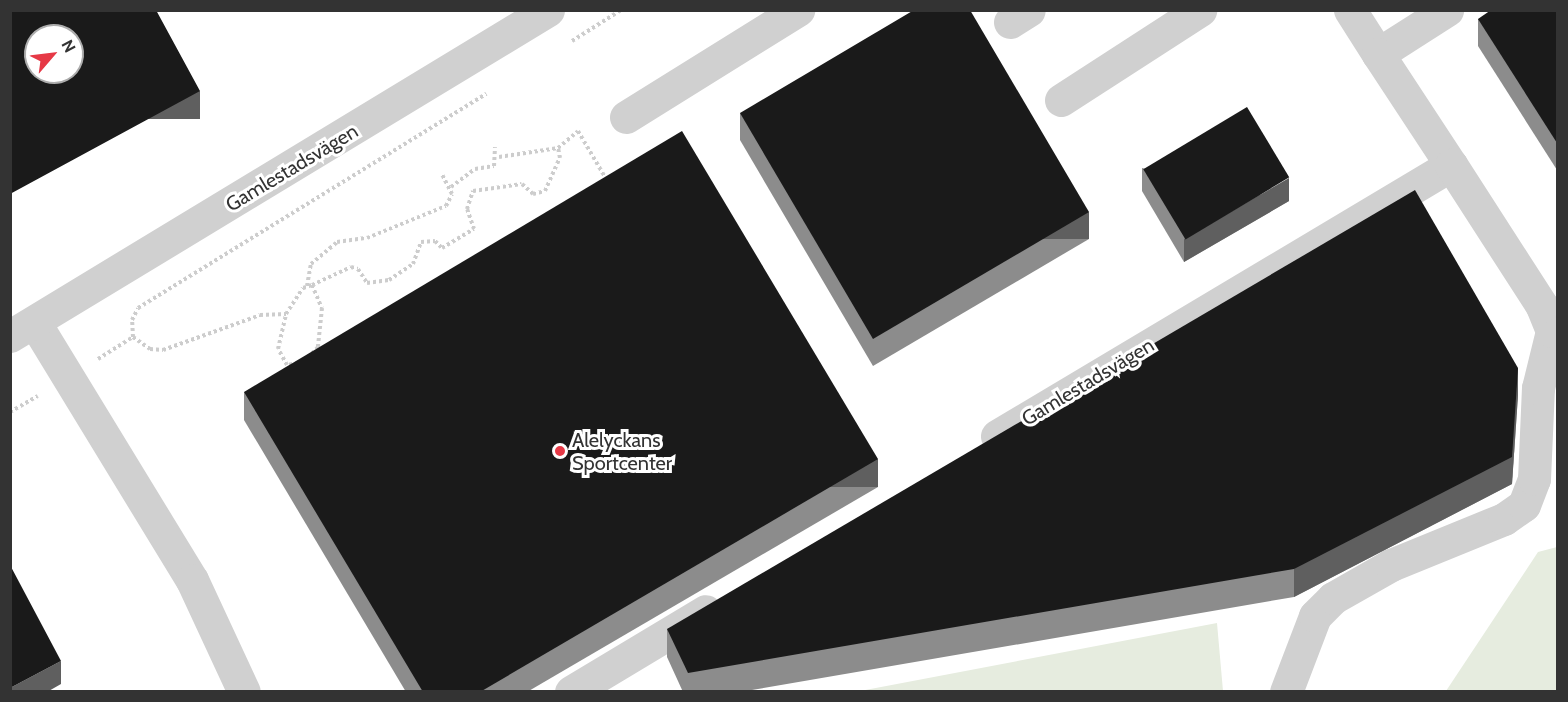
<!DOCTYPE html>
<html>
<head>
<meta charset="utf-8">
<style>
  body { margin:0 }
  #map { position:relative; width:1568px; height:702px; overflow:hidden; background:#fff; font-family:Cabin,sans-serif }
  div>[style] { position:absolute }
  .green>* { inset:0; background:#e6ecdf }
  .path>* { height:4px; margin-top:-2px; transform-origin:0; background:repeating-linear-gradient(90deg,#cdcdcd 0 3px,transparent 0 6px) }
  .minor>* { height:33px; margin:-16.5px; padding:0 16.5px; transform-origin:16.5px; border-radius:16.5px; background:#d0d0d0 }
  .wall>* { inset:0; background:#8c8c8c }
  .shaded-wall>* { inset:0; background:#5f5f5f; transform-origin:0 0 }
  .building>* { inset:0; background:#1a1a1a; transform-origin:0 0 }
  .dots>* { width:16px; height:16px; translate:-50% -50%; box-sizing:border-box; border:3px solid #fff; border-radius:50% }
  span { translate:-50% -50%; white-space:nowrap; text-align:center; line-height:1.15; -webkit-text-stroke:6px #fff; paint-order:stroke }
  .street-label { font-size:20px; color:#333 }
  .poi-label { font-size:20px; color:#333 }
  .left { translate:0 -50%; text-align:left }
  .frame { position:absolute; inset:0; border:12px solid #333; pointer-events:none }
  .north { position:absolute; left:24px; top:24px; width:60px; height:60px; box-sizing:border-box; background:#fff; border:2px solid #adadad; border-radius:50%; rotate:62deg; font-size:16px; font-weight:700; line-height:24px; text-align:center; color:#333 }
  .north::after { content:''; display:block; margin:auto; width:21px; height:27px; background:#e63946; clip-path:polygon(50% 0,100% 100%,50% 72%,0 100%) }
</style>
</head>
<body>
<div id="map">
  <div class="green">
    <div style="clip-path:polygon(1557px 547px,1557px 691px,1446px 691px,1538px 552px)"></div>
    <div style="clip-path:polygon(1217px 623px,1223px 691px,860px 691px)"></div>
  </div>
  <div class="path">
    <div style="left:572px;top:41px;width:58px;rotate:-32.3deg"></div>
    <div style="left:499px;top:157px;width:60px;rotate:-8.7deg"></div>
    <div style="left:558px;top:148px;width:26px;rotate:-40deg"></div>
    <div style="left:578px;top:131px;width:53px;rotate:59.6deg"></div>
    <div style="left:451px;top:187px;width:30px;rotate:-37deg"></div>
    <div style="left:475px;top:169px;width:19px;rotate:-9deg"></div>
    <div style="left:494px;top:166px;width:19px;rotate:-87deg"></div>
    <div style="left:312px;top:285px;width:43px;rotate:-24.8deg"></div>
    <div style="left:351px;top:267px;width:7px;rotate:16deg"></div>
    <div style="left:358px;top:269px;width:17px;rotate:57deg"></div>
    <div style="left:367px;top:283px;width:22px;rotate:-8deg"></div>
    <div style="left:389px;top:280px;width:29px;rotate:-34deg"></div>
    <div style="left:413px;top:264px;width:23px;rotate:-70deg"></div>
    <div style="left:421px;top:242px;width:14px;rotate:-4deg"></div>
    <div style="left:435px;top:241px;width:10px;rotate:45deg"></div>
    <div style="left:442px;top:248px;width:37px;rotate:-31deg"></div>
    <div style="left:474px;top:229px;width:21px;rotate:-109deg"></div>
    <div style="left:467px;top:209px;width:19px;rotate:-72deg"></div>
    <div style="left:473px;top:191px;width:49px;rotate:-8.1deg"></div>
    <div style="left:522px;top:184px;width:15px;rotate:42deg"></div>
    <div style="left:533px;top:194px;width:12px;rotate:-14deg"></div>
    <div style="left:545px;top:191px;width:36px;rotate:-66deg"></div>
    <div style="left:560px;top:158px;width:10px;rotate:-101deg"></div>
    <div style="left:312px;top:285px;width:25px;rotate:67deg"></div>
    <div style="left:322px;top:308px;width:39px;rotate:96deg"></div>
    <div style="left:318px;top:347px;width:21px;rotate:133deg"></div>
    <div style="left:304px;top:362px;width:17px;rotate:170deg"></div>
    <div style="left:287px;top:365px;width:18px;rotate:-119deg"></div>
    <div style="left:278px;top:349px;width:36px;rotate:-77deg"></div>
    <div style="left:286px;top:314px;width:31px;rotate:-57deg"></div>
    <div style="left:303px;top:288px;width:9px;rotate:-18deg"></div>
    <div style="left:307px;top:286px;width:22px;rotate:-80deg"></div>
    <div style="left:311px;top:264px;width:34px;rotate:-40deg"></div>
    <div style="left:337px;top:242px;width:30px;rotate:-8deg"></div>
    <div style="left:367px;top:238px;width:85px;rotate:-22.1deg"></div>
    <div style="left:446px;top:206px;width:13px;rotate:-63deg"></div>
    <div style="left:452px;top:194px;width:22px;rotate:-117deg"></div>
    <div style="left:133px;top:337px;width:21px;rotate:35deg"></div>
    <div style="left:150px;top:349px;width:13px;rotate:4deg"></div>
    <div style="left:163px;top:350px;width:103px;rotate:-19.8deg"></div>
    <div style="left:260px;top:315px;width:26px;rotate:-2deg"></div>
    <div style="left:98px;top:359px;width:41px;rotate:-32.2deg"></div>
    <div style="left:133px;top:337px;width:17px;rotate:-93deg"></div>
    <div style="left:132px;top:320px;width:13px;rotate:-63deg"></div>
    <div style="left:138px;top:308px;width:409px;rotate:-31.6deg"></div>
    <div style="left:10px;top:412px;width:32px;rotate:-30deg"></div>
  </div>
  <div class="minor">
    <div style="left:1350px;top:10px;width:52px;rotate:57.5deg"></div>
    <div style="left:1378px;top:54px;width:82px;rotate:-32.5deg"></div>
    <div style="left:1010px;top:22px;width:22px;rotate:-32deg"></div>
    <div style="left:1061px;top:100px;width:166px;rotate:-32.9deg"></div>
    <div style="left:626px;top:117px;width:203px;rotate:-31.9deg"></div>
    <div style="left:35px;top:323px;width:301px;rotate:58.6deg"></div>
    <div style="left:192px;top:580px;width:123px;rotate:65.1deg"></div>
    <div style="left:10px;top:336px;width:629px;rotate:-31.21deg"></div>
    <div style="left:997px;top:436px;width:529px;rotate:-30.83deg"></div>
    <div style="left:1451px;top:165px;width:133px;rotate:-123.3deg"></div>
    <div style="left:571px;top:692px;width:157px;rotate:-31deg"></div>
    <div style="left:1286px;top:692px;width:81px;rotate:-69.1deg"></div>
    <div style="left:1315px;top:616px;width:25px;rotate:-45deg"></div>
    <div style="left:1333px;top:598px;width:67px;rotate:-29.6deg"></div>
    <div style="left:1391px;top:565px;width:122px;rotate:-22.2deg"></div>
    <div style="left:1504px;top:519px;width:24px;rotate:-35deg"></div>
    <div style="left:1524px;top:505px;width:28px;rotate:-69deg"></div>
    <div style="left:1534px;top:479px;width:91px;rotate:-87.5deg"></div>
    <div style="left:1538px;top:388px;width:59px;rotate:-76.2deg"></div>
    <div style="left:1552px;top:331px;width:27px;rotate:-112deg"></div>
    <div style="left:1542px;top:306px;width:168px;rotate:-122.8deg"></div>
  </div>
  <div class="wall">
    <div style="clip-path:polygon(1557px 10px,1557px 170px,1478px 46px,1478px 19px)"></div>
    <div style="clip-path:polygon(740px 113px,1089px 239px,873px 366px,740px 140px)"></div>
    <div style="clip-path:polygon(1142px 168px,1289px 201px,1184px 262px,1142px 191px)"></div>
    <div style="clip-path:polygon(244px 392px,878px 487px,527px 692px,406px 692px,244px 420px)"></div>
    <div style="clip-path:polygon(1518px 395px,1512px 484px,1294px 597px,740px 692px,683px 692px,667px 657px,667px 629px)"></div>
  </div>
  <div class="shaded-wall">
    <div style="left:200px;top:91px;width:28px;height:216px;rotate:90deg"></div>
    <div style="clip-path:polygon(1289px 178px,1289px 201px,1184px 262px,1184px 239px)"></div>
    <div style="left:1089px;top:212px;width:27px;height:251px;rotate:90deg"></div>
    <div style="clip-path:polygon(1518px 368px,1518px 395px,1512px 484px,1294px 597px,1294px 569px)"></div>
    <div style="left:878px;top:459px;width:28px;height:461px;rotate:90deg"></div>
    <div style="clip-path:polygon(61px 661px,61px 684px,47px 692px,10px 692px,10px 688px)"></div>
  </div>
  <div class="building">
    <div style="clip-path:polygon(evenodd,10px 10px,156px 10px,200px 91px,10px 194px,10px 10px,36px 36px,72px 36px,72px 72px,36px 72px,36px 36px)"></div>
    <div style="clip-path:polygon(914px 10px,970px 10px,1089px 212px,873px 339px,740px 113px)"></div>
    <div style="clip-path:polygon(1491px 10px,1557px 10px,1557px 143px,1478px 19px)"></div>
    <div style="left:1247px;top:107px;width:82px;height:121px;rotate:59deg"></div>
    <div style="clip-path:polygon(682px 131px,878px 459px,480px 692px,423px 692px,244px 392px)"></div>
    <div style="clip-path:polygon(1415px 190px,1518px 368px,1512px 457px,1294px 569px,688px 673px,667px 629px)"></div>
    <div style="clip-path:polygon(10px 565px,61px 661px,10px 688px)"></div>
  </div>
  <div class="dots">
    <div style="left:560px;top:451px;background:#e63946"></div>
  </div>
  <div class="street-label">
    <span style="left:292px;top:168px;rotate:-31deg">Gamlestadsvägen</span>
    <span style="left:1088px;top:382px;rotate:-31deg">Gamlestadsvägen</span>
  </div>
  <div class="poi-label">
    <span class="left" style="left:572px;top:452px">Alelyckans<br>Sportcenter</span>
  </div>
  <div class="frame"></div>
  <div class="north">N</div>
</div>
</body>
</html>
